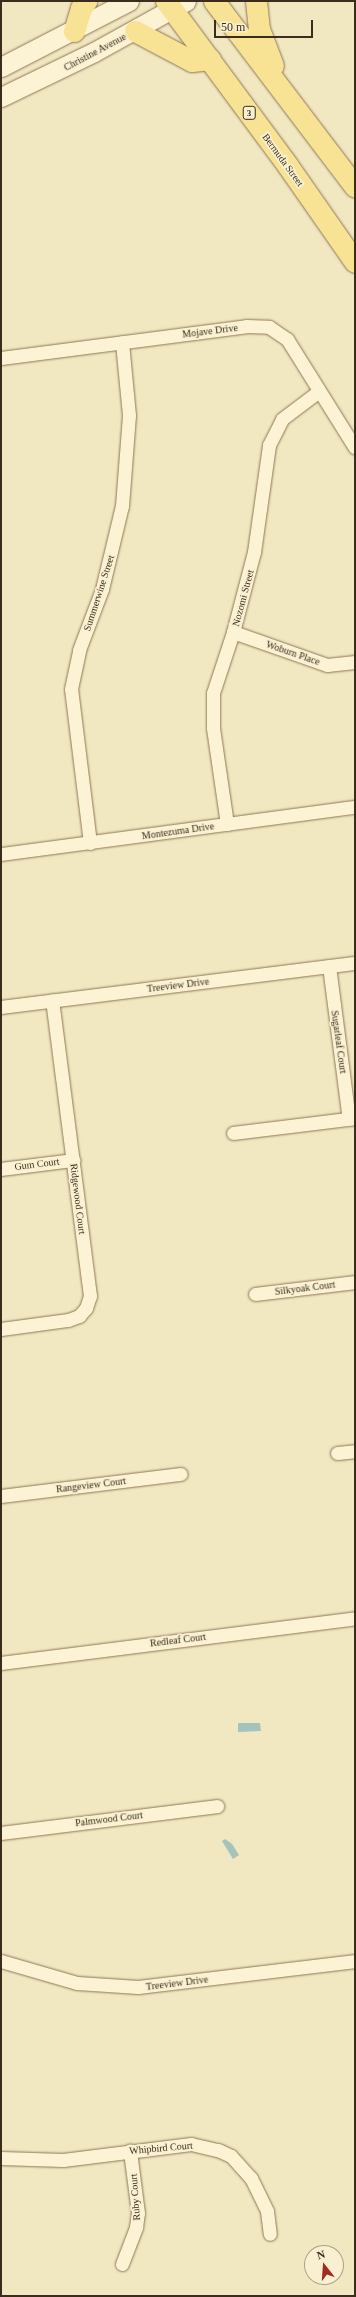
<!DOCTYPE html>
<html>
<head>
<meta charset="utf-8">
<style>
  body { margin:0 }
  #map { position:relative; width:356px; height:2297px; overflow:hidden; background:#f1e7c0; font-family:Georgia,serif }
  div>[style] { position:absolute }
  .water>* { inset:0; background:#a3c3bc }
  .roads { filter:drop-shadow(0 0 1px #8c7856) drop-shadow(0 0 1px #8c7856) }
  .minor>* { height:13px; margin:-6.5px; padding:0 6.5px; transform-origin:6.5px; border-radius:6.5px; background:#fbf3d4 }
  .secondary>* { height:19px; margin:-9.5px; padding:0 9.5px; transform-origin:9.5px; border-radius:9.5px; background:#fbf3d4 }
  .primary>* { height:21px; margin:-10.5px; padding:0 10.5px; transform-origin:10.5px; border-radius:10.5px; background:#f8e294 }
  span { translate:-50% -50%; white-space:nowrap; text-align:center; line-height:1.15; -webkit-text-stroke:3.5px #f8f0d0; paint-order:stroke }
  .shield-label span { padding:1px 3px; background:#f8f0d0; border:1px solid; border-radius:3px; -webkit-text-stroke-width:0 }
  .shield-label { font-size:9px; color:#3a2d1c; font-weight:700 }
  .street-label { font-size:10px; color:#3a2d1c }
  .frame { position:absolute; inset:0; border:2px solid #3a2d1c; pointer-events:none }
  .north { position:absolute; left:304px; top:2245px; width:40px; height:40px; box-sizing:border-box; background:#f8f0d0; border:1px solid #aca288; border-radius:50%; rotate:343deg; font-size:11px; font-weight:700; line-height:16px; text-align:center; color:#3a2d1c }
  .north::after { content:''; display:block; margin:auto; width:14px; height:18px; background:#a02b21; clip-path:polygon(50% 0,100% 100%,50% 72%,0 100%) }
  .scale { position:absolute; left:214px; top:20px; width:99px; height:18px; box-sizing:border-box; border:2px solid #3a2d1c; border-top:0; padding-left:5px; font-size:12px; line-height:14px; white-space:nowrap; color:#3a2d1c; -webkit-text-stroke:3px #f8f0d0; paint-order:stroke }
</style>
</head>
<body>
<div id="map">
  <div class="water">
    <div style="clip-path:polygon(238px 1723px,260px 1723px,261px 1731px,238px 1732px)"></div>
    <div style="clip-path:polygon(225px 1839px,232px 1844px,239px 1855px,233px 1859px,222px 1841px)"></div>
  </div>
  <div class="roads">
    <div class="minor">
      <div style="left:1px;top:358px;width:247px;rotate:-7.4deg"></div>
      <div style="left:246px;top:326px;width:23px;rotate:2deg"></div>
      <div style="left:269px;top:327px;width:22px;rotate:34deg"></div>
      <div style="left:287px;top:339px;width:128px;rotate:58deg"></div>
      <div style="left:233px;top:632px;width:100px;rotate:19.3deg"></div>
      <div style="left:327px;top:665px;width:28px;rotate:-6deg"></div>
      <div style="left:227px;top:824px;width:97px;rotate:-98.3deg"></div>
      <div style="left:213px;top:728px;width:35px;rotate:-90deg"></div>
      <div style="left:213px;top:693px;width:64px;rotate:-71.8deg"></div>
      <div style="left:233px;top:632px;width:83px;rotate:-75.3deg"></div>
      <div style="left:254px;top:552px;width:108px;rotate:-82deg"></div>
      <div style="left:269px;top:445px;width:29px;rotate:-63deg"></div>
      <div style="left:282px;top:419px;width:46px;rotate:-37.1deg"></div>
      <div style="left:90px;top:843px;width:155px;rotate:-97deg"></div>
      <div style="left:71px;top:689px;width:40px;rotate:-78deg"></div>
      <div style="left:79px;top:650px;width:65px;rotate:-69.3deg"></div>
      <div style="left:102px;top:589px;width:85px;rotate:-76.5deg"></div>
      <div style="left:122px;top:506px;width:91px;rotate:-85.6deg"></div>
      <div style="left:129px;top:415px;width:73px;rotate:-95.5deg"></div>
      <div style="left:1px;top:854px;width:357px;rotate:-7.6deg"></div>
      <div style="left:329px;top:966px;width:154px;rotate:82.6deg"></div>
      <div style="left:1px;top:1007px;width:357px;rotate:-7.1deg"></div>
      <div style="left:233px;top:1133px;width:123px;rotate:-7deg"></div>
      <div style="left:1px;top:1169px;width:73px;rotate:-7.1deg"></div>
      <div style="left:255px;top:1294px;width:101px;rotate:-6.8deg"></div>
      <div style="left:1px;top:1329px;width:68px;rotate:-7.7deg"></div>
      <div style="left:68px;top:1320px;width:12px;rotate:-20deg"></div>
      <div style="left:79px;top:1316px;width:11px;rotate:-49deg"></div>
      <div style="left:86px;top:1308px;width:13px;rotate:-72deg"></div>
      <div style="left:90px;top:1296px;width:298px;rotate:-97.3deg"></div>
      <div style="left:337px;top:1453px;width:18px;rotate:-6deg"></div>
      <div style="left:1px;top:1496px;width:181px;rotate:-7deg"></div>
      <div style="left:1px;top:1663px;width:357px;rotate:-7.2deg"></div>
      <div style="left:1px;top:1833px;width:218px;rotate:-7.1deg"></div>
      <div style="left:1px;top:1961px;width:79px;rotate:16.1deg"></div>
      <div style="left:77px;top:1983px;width:61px;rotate:3.8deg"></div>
      <div style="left:138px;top:1987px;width:219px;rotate:-6.8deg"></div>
      <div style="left:1px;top:2158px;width:62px;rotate:1.8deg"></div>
      <div style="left:63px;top:2160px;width:129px;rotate:-7.1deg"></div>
      <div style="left:191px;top:2144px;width:28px;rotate:13deg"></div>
      <div style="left:218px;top:2150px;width:14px;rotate:25deg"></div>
      <div style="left:231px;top:2156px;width:30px;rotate:48deg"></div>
      <div style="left:251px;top:2178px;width:37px;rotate:64deg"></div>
      <div style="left:267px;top:2211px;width:23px;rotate:83deg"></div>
      <div style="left:122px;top:2264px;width:40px;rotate:-69deg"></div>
      <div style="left:136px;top:2227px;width:14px;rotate:-82deg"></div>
      <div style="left:138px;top:2213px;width:63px;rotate:-97.4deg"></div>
    </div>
    <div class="secondary">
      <div style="left:1px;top:67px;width:144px;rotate:-27.3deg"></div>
      <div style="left:1px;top:97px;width:103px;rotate:-25.8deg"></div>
      <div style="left:94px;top:52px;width:105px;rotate:-29deg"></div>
    </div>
    <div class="primary">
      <div style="left:166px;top:1px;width:205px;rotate:53.5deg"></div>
      <div style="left:288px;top:166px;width:117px;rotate:55.1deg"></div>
      <div style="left:214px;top:1px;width:233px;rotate:52.8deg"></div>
      <div style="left:256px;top:1px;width:28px;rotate:84deg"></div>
      <div style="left:259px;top:29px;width:39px;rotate:69deg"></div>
      <div style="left:74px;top:31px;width:24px;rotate:-73deg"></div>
      <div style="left:81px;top:8px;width:9px;rotate:-54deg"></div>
      <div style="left:135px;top:31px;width:64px;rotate:27.8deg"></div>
      <div style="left:192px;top:61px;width:18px;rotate:-6deg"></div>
    </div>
  </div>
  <div class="shield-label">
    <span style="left:249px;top:113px">3</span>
  </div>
  <div class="street-label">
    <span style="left:95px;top:52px;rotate:-28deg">Christine Avenue</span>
    <span style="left:283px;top:160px;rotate:54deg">Bermuda Street</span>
    <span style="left:210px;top:331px;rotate:-7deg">Mojave Drive</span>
    <span style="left:99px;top:593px;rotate:-72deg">Summerwine Street</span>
    <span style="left:243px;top:598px;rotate:-75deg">Nozomi Street</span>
    <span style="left:293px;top:653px;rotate:19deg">Woburn Place</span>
    <span style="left:178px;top:831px;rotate:-8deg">Montezuma Drive</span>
    <span style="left:178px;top:985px;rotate:-7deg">Treeview Drive</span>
    <span style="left:339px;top:1042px;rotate:82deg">Sugarleaf Court</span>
    <span style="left:37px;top:1164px;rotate:-7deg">Gum Court</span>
    <span style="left:78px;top:1199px;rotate:83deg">Ridgewood Court</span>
    <span style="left:305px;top:1288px;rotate:-7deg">Silkyoak Court</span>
    <span style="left:91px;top:1485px;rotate:-7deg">Rangeview Court</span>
    <span style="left:178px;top:1640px;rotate:-7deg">Redleaf Court</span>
    <span style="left:109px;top:1819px;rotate:-7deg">Palmwood Court</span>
    <span style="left:177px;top:1983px;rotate:-7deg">Treeview Drive</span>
    <span style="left:161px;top:2148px;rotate:-5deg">Whipbird Court</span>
    <span style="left:135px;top:2197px;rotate:-94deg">Ruby Court</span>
  </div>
  <div class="frame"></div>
  <div class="north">N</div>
  <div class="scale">50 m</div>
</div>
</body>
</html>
